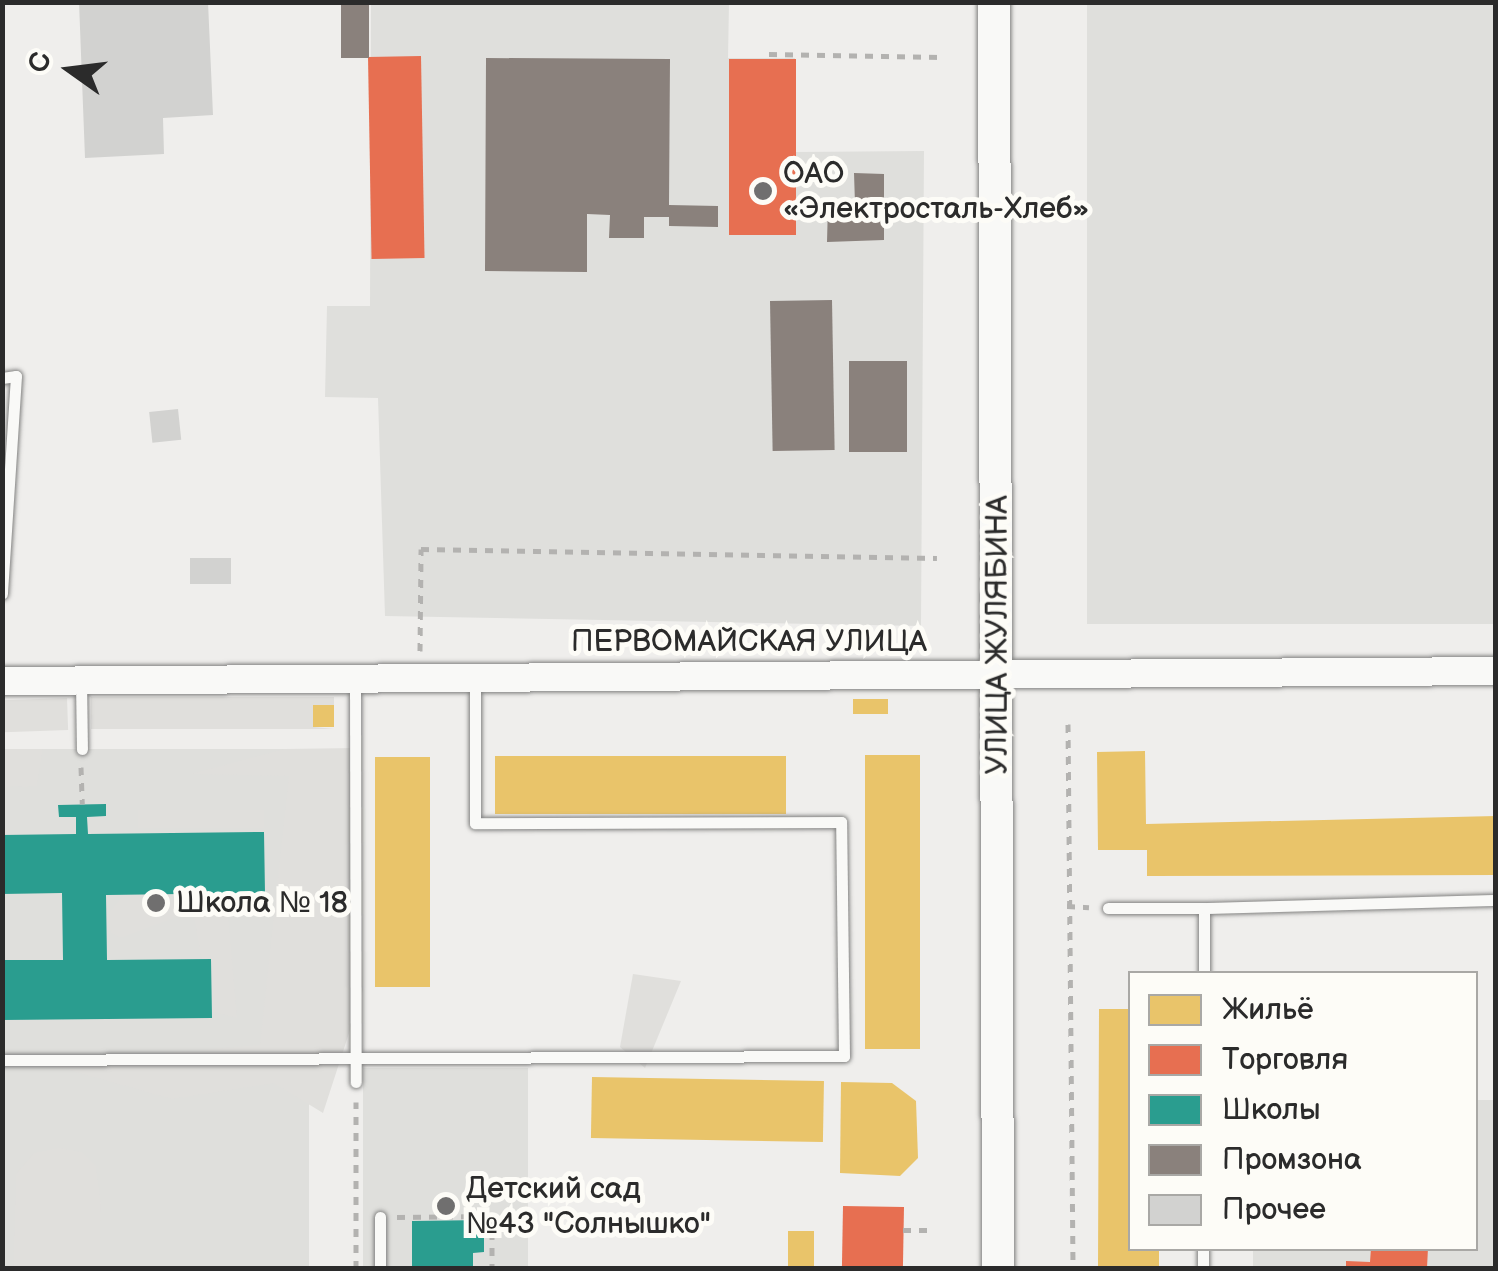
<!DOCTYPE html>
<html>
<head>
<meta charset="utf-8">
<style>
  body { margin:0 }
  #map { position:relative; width:1498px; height:1271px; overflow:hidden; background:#efeeec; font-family:"Balsamiq Sans",sans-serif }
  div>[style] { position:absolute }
  .built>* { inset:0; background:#dfdfdc; transform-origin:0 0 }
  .green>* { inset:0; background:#e0dfdc; transform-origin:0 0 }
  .homes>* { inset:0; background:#e9c46a; transform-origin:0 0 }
  .shops>* { inset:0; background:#e76f51; transform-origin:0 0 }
  .schools>* { inset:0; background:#2a9d8f }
  .industry>* { inset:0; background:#8a817c; transform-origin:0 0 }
  .building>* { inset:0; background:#d2d2d0; transform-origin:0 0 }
  .path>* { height:5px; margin-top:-2.5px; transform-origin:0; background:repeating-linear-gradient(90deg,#b3b2b0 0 8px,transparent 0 16px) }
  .roads { filter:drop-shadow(0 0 2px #838382) drop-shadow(0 0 2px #838382) }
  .service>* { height:11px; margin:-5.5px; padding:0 5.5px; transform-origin:5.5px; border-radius:5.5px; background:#f9f9f7 }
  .tertiary>* { height:28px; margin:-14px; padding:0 14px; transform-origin:14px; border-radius:14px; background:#f9f9f7 }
  .secondary>* { height:32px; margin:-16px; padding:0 16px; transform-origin:16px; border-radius:16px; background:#f9f9f7 }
  .dots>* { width:28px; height:28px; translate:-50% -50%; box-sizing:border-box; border:5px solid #fdfcf7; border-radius:50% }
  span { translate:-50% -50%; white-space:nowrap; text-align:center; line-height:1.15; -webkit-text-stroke:10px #fdfcf7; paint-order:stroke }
  .poi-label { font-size:30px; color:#2b2b2b }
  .left { translate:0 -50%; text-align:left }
  .street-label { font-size:30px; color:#2b2b2b }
  .frame { position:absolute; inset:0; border:5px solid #2b2b2b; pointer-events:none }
  .legend { position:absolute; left:1128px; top:971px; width:350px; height:280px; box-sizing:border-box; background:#fdfcf7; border:2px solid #a9a8a5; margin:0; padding:12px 18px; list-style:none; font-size:30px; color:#2b2b2b }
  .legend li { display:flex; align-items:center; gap:20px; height:50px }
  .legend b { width:50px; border:2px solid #a9a8a5 }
  .north { position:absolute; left:20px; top:20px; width:100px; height:100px; -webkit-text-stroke:8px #fdfcf7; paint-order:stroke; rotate:284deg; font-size:28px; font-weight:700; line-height:40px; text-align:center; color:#2b2b2b }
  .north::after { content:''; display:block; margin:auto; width:35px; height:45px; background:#2b2b2b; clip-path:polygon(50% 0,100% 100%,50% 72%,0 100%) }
</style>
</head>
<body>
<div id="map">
  <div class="built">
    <div style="clip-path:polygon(371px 3px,729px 3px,728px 58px,795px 58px,796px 152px,924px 151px,921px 626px,385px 616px,378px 398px,325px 397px,327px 306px,370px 306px)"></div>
    <div style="left:1087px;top:3px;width:408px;height:621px"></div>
    <div style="left:2px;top:749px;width:307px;height:519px"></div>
    <div style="left:363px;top:1068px;width:165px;height:200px"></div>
    <div style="clip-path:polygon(1476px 1100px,1495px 1100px,1495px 1268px,1253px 1268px,1253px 1249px,1476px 1248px)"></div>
  </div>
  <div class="green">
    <div style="clip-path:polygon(91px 697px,334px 697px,334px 705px,313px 705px,314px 727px,334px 729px,91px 729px)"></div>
    <div style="left:67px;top:698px;width:32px;height:64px;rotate:88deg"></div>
    <div style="clip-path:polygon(355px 748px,363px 990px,323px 1113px,274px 1083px,172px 1099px,48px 1064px,260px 1045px,289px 776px,191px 774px,285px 749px)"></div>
    <div style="clip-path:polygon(3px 749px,43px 749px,37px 786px,3px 787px)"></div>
    <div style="left:264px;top:810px;width:18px;height:126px;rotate:90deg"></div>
    <div style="clip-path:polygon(226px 893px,237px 1018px,211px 1011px,193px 911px,121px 938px,112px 933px,106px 917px,124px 895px)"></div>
    <div style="clip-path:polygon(633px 974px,681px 981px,645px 1068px,620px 1047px)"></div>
    <div style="clip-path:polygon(59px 1148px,82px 1152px,96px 1166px,101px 1202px,100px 1268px,13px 1268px,16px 1174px,34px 1153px)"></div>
  </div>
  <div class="homes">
    <div style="left:888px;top:699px;width:15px;height:35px;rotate:90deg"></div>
    <div style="left:313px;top:705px;width:21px;height:22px"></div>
    <div style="clip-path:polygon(1145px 751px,1146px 824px,1496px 816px,1496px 875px,1147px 876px,1147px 850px,1098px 850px,1097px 752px)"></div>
    <div style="left:865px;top:755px;width:55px;height:294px"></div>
    <div style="left:786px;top:756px;width:58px;height:291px;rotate:90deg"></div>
    <div style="left:375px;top:757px;width:55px;height:230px"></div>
    <div style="clip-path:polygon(1099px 1009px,1130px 1009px,1130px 1248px,1159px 1248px,1159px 1268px,1098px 1268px)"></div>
    <div style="left:592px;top:1077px;width:232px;height:61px;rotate:1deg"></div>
    <div style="clip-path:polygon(841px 1082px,892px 1083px,916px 1101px,918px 1158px,900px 1176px,840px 1173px)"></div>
    <div style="left:788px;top:1231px;width:26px;height:37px"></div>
  </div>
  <div class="shops">
    <div style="left:421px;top:56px;width:202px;height:53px;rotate:89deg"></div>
    <div style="left:796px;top:59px;width:176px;height:67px;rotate:90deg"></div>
    <div style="left:843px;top:1206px;width:61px;height:62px;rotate:1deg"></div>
    <div style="clip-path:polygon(1371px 1248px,1428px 1248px,1427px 1268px,1346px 1268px,1346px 1261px,1370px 1262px)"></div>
  </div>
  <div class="schools">
    <div style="clip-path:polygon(106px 804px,106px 816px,87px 817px,88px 834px,264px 832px,265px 893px,106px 895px,107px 960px,211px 959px,212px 1018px,2px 1020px,2px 960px,63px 960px,62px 893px,2px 894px,2px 835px,76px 834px,76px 817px,59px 817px,58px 805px)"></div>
    <div style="clip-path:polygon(484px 1220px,484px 1252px,473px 1253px,473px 1268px,412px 1268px,412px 1221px)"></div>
  </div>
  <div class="industry">
    <div style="left:341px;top:2px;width:28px;height:56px"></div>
    <div style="clip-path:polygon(486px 58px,670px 59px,669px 205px,718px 206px,718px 227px,669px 226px,669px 217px,644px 217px,644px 238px,609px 238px,610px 215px,587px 214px,587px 272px,485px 271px)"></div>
    <div style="clip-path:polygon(854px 173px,884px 174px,884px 240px,827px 242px,828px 204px,855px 204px)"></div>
    <div style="left:832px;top:300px;width:150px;height:62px;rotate:89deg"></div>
    <div style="left:849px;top:361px;width:58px;height:91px"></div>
  </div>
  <div class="building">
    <div style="clip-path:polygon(79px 2px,208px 2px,213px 115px,163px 118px,164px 154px,85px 158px)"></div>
    <div style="left:178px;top:409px;width:31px;height:29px;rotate:84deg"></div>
    <div style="left:231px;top:558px;width:26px;height:41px;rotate:90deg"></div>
  </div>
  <div class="path">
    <div style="left:769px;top:54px;width:172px;rotate:1deg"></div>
    <div style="left:420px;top:651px;width:102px;rotate:-89.4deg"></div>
    <div style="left:421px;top:549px;width:516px;rotate:1deg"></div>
    <div style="left:1068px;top:724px;width:544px;rotate:89.47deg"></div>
    <div style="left:81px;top:767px;width:37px;rotate:88deg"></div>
    <div style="left:1067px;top:906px;width:22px;rotate:3deg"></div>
    <div style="left:397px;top:1217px;width:95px;rotate:-0.6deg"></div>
    <div style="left:492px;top:1216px;width:52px;rotate:90deg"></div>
    <div style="left:903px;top:1230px;width:30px"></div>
    <div style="left:356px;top:1268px;width:166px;rotate:-90deg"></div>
  </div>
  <div class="roads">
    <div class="service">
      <div style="left:2px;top:378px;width:14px;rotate:-8deg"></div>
      <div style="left:16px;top:376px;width:218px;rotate:93.7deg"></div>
      <div style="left:81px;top:680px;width:69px;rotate:89.2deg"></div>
      <div style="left:355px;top:680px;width:402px;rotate:89.9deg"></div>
      <div style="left:1108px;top:908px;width:96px"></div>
      <div style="left:1204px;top:974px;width:66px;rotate:-90deg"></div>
      <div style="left:1204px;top:908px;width:292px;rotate:-1.6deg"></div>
      <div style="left:2px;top:1060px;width:842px;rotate:-0.27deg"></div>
      <div style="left:844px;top:1056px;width:234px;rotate:-90.7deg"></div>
      <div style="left:841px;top:822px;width:366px;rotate:179.8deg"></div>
      <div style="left:475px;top:823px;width:144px;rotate:-90deg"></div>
      <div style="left:380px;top:1268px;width:51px;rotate:-90deg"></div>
      <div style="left:1203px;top:1268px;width:20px;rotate:-90deg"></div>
    </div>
    <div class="tertiary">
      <div style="left:2px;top:681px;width:1494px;rotate:-0.38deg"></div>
    </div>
    <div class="secondary">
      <div style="left:994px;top:2px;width:1266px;rotate:89.82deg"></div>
    </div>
  </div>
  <div class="dots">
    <div style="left:763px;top:191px;background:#706f6f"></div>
    <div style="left:156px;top:903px;background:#706f6f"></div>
    <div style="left:446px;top:1206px;background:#706f6f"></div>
  </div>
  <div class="poi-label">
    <span class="left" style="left:783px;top:191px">ОАО<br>«Электросталь-Хлеб»</span>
    <span class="left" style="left:176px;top:903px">Школа № 18</span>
    <span class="left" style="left:466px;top:1206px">Детский сад<br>№43 "Солнышко"</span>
  </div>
  <div class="street-label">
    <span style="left:998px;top:635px;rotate:-90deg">УЛИЦА ЖУЛЯБИНА</span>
    <span style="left:749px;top:642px">ПЕРВОМАЙСКАЯ УЛИЦА</span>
  </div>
  <div class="frame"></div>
  <ul class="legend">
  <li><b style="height:28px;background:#e9c46a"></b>Жильё</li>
  <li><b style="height:28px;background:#e76f51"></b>Торговля</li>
  <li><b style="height:28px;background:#2a9d8f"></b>Школы</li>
  <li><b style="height:28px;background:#8a817c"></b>Промзона</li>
  <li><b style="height:28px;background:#d2d2d0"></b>Прочее</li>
  </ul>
  <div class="north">С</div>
</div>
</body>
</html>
